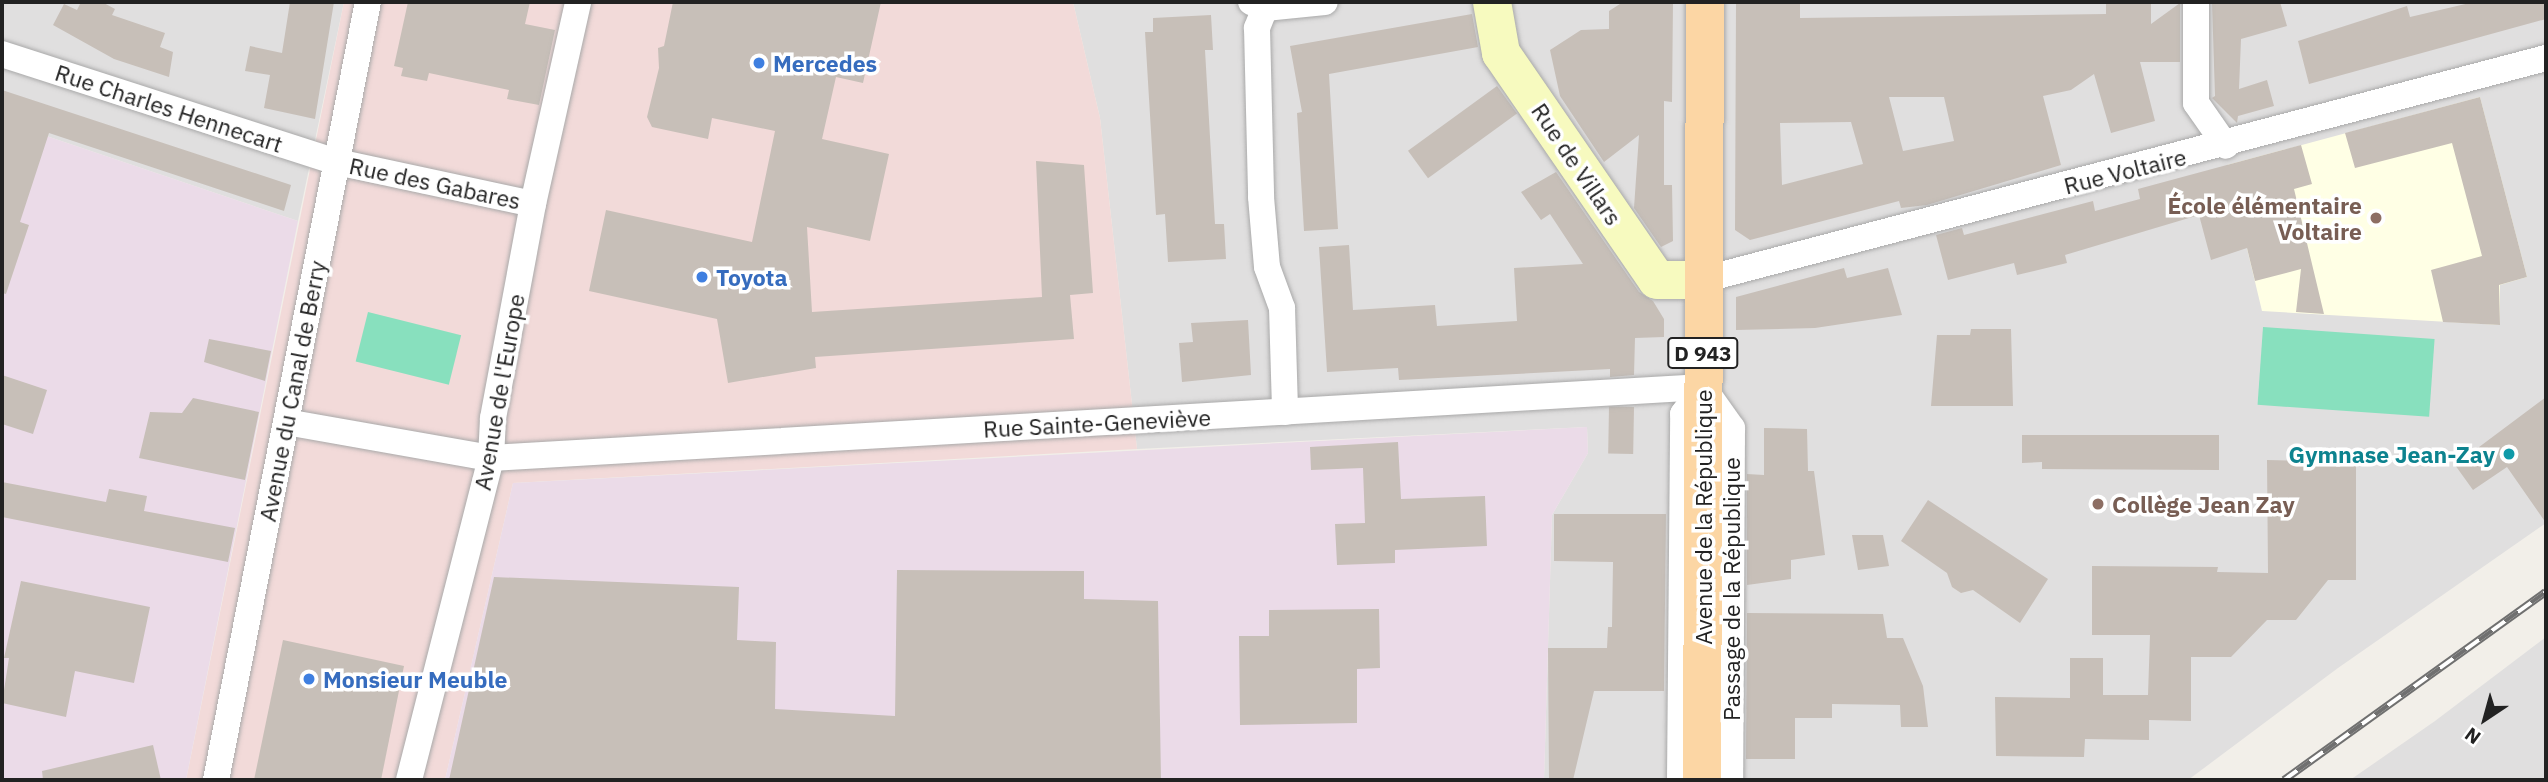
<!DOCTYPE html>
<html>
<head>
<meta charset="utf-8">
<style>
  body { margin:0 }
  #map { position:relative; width:2548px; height:782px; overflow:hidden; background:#f2efe9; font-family:"IBM Plex Sans",sans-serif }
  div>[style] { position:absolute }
  .residential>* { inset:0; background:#e0dfdf }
  .commercial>* { inset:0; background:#f2dad9 }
  .industrial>* { inset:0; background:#ebdbe8 }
  .education>* { inset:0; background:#ffffe5 }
  .pitch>* { inset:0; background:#88e0be; transform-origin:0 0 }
  .building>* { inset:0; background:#c7bfb8; transform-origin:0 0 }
  .roads { filter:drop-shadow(0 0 2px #a9a9a9) drop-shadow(0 0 2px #a9a9a9) }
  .street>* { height:26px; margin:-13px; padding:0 13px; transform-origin:13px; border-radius:13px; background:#fff }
  .secondary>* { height:38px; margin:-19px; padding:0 19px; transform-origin:19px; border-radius:19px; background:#f7fabf }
  .primary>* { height:38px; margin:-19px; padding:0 19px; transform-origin:19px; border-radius:19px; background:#fcd6a4 }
  .rail>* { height:8px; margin-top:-4px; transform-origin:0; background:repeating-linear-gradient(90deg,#fff 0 16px,#707070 0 32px); box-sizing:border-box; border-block:2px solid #707070 }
  .dots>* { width:19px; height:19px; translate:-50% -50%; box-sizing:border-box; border:4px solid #fff; border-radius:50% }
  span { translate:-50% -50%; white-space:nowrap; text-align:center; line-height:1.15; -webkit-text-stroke:7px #fff; paint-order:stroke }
  .shield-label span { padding:2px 5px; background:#fff; border:2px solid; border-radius:5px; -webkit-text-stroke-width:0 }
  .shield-label { font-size:21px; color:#222; font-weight:700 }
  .shop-label { font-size:23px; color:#366cbe; font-weight:700 }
  .left { translate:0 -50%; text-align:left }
  .street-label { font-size:23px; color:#222 }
  .education-label { font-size:23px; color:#785e54; font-weight:700 }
  .right { translate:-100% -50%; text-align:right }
  .culture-label { font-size:23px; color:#0d838f; font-weight:700 }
  .frame { position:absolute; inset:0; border:4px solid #222; pointer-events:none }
  .north { position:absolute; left:2450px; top:684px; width:70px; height:70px; -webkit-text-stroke:5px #fff; paint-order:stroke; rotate:216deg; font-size:19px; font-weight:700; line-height:28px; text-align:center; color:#222 }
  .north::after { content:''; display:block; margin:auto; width:24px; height:32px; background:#222; clip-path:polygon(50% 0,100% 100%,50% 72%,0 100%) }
</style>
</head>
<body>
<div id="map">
  <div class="residential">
    <div style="clip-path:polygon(2px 2px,344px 2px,298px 221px,2px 121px)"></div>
    <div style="clip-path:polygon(1073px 2px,2546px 2px,2546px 523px,2338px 668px,2188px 780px,1544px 780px,1552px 515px,1588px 453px,1587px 427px,1137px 449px,1100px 118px)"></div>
    <div style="clip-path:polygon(2546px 637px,2546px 780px,2350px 780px,2435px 721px)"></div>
  </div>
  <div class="commercial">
    <div style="clip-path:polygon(344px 2px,1073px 2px,1100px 118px,1137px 449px,513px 483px,445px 780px,186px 780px)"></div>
  </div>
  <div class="industrial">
    <div style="clip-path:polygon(2px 121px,298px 221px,186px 780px,2px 780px)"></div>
    <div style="clip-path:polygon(1587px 427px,1588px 453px,1552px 515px,1544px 780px,445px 780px,513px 483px)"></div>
  </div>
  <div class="education">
    <div style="clip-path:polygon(2480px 97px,2527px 277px,2500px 285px,2500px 325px,2262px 311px,2227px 165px)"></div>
  </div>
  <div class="pitch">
    <div style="left:368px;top:312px;width:96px;height:51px;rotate:14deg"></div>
    <div style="left:2263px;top:327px;width:172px;height:78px;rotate:4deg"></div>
  </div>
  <div class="building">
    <div style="clip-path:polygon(81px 2px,102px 2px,115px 9px,112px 15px,165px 33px,160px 47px,173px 52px,169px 77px,114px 59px,53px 25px,64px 4px,77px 10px)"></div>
    <div style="clip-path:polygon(290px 2px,334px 2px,315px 119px,264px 108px,270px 75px,245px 71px,250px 46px,282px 53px)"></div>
    <div style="clip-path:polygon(408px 2px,530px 2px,525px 24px,555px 30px,539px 105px,507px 99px,509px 90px,429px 73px,427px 81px,401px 76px,403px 68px,394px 66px)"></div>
    <div style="clip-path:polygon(673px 2px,881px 2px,863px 83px,836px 77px,822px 139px,889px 154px,870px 241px,807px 227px,812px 312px,1042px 297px,1036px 161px,1084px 165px,1093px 293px,1070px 295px,1074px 339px,815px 357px,816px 368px,728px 383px,717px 319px,589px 291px,606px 210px,752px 242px,775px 131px,712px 118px,708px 139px,652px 127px,647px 117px,659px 68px,658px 48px,664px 46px)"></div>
    <div style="clip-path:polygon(1623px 2px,1673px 2px,1672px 102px,1664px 101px,1664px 185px,1672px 185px,1673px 241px,1661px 247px,1634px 208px,1639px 135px,1604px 162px,1560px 96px,1550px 50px,1581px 30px,1609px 29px,1609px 11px)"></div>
    <div style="clip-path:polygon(evenodd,1736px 2px,1800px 2px,1800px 18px,2106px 14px,2106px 2px,2151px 2px,2151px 24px,2180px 3px,2180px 62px,2140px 62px,2155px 121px,2111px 133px,2094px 74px,2071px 90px,2043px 96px,2061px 165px,1927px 205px,1901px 208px,1899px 201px,1750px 240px,1735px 230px,1736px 2px,1889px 97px,1944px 97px,1954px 141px,1903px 151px,1889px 97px,1736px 2px,1851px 122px,1863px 164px,1782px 185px,1780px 123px,1851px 122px)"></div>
    <div style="clip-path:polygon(2212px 2px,2280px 2px,2287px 26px,2241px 39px,2239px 89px,2267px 80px,2274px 106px,2238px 116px,2237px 123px,2212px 98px,2215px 96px)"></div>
    <div style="clip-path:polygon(2474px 2px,2546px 2px,2546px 19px,2309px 84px,2298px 41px,2407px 6px,2410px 17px)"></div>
    <div style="clip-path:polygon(1472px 14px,1478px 47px,1329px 74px,1338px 229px,1304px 231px,1297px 113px,1302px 112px,1290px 46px)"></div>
    <div style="clip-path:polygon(1211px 15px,1213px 50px,1205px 50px,1215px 224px,1224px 224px,1226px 259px,1168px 262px,1165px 214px,1156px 215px,1145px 32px,1153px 32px,1153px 18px)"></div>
    <div style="left:1497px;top:86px;width:34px;height:110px;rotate:54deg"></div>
    <div style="clip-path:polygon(2px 90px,291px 185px,284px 211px,49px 133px,20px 222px,29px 225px,6px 294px,2px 293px)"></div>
    <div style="clip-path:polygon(2480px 97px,2527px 277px,2499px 285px,2500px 325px,2443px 322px,2431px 270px,2482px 256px,2452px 143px,2355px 168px,2345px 133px)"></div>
    <div style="clip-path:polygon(2301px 145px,2312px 184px,2294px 189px,2324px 314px,2296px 312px,2301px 269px,2255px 281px,2247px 248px,2211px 260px,2199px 215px,2065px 255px,2067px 263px,2017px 275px,2014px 263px,1948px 280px,1936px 235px,1962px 228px,1964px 235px,2093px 201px,2095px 211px,2140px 199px,2138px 189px)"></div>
    <div style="clip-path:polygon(1556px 172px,1639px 292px,1653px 301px,1664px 319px,1664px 337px,1635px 338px,1634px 375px,1610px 377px,1610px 369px,1399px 380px,1398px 368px,1327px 372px,1319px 247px,1349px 245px,1353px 310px,1435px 305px,1437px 326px,1517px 321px,1514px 268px,1583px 264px,1550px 214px,1541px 220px,1521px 192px)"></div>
    <div style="clip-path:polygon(1844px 268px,1847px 278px,1888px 268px,1902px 315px,1815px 328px,1736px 330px,1736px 297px)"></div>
    <div style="clip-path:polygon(1248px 320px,1251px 375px,1182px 382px,1179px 343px,1193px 342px,1191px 323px)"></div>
    <div style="clip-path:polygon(1971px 329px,2011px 329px,2013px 406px,1931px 406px,1937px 335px,1970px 335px)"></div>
    <div style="clip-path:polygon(209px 339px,271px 351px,265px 381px,204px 362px)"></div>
    <div style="clip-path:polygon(2px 375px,47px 390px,33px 434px,2px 424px)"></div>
    <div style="clip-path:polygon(2546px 397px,2546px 523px,2507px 467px,2473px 490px,2455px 465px)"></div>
    <div style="clip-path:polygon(193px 398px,259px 412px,245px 480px,139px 458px,150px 412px,182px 413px)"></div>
    <div style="left:1634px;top:407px;width:47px;height:25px;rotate:91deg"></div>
    <div style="clip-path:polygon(1764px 428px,1807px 429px,1808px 471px,1814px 471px,1825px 555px,1791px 560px,1791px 579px,1747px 585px,1747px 474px,1764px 475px)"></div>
    <div style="clip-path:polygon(2022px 435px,2219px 435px,2219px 470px,2042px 469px,2042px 462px,2022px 463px)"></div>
    <div style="clip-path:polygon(1398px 442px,1401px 499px,1485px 496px,1487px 546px,1395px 550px,1395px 563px,1337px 565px,1335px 524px,1365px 523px,1363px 468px,1311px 470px,1310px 447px)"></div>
    <div style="clip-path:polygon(2329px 452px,2356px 454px,2356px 580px,2328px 580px,2296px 620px,2267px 620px,2231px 657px,2191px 657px,2191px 721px,2149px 720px,2149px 740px,2085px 739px,2084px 757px,1996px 756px,1995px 697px,2070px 698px,2070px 658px,2103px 658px,2103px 695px,2148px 695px,2150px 635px,2092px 635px,2092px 566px,2218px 567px,2217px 572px,2268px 573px,2267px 460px,2321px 461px)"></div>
    <div style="clip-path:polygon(2px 482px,106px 502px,109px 489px,147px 496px,144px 511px,235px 528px,228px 562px,2px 517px)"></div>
    <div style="clip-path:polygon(1928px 500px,2048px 579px,2020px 623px,1973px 590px,1961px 593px,1952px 587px,1947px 573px,1901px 541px)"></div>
    <div style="clip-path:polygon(1554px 514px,1666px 514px,1664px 691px,1594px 691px,1573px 780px,1549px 780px,1548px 648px,1607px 648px,1608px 627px,1612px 627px,1613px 562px,1554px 561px)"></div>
    <div style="clip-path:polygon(1852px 535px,1883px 535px,1889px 566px,1858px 570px)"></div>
    <div style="clip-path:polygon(897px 570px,1084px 571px,1084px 599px,1158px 601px,1161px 780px,449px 780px,494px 577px,739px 587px,737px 640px,776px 642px,775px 709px,895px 716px)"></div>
    <div style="clip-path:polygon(21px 581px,150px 607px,134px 683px,75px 671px,66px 717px,2px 703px,9px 658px,4px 658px)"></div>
    <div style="clip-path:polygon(1379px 609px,1380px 668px,1357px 669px,1357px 723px,1240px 725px,1239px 636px,1269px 636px,1269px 610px)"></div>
    <div style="clip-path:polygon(1747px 613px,1883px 614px,1887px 638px,1903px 638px,1923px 686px,1928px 727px,1901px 727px,1900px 705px,1832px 704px,1832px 718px,1795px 718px,1795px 759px,1746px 759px)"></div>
    <div style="clip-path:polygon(283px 640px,404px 666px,381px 780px,254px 780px)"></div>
    <div style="clip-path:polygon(153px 745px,161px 780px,43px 780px,42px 771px)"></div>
  </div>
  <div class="roads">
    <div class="street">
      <div style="left:1251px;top:2px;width:15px;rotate:23deg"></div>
      <div style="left:1265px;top:8px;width:60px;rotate:-5.7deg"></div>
      <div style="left:2196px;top:2px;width:101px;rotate:90deg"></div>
      <div style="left:2196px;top:103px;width:52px;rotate:55.1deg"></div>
      <div style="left:1265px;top:8px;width:22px;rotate:112deg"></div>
      <div style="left:1257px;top:28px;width:169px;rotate:88.6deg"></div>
      <div style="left:1261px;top:197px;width:70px;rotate:85.1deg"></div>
      <div style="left:1267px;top:267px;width:44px;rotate:69.9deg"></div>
      <div style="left:1282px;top:308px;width:104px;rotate:88.3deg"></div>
      <div style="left:2px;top:54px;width:352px;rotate:17.9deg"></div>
      <div style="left:337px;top:162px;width:200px;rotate:12.1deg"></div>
      <div style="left:1702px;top:280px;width:873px;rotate:-14.74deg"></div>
      <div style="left:1703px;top:387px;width:50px;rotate:54.7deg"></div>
      <div style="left:1732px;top:428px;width:352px;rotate:90.3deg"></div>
      <div style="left:286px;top:422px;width:208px;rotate:10deg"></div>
      <div style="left:491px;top:458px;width:1214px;rotate:-3.35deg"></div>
      <div style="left:216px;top:780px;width:793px;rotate:-78.95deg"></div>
      <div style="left:409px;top:780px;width:332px;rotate:-75.7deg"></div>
      <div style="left:491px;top:458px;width:40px;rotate:-87.1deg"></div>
      <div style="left:493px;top:418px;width:218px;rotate:-79.4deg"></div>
      <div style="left:533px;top:204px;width:207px;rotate:-77.4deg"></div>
      <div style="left:1680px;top:780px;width:366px;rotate:-89.5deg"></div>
      <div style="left:1683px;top:414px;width:34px;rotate:-53deg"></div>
    </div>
    <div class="secondary">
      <div style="left:1492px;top:2px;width:52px;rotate:80deg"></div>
      <div style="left:1501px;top:53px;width:275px;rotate:55.5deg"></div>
      <div style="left:1657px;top:280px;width:45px"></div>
    </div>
    <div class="primary">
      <div style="left:1702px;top:780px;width:778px;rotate:-89.78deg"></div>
    </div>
  </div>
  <div class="rail">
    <div style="left:2284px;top:780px;width:322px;rotate:-35.7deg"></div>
  </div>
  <div class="dots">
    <div style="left:759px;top:63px;background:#3f7fe0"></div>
    <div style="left:2376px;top:218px;background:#8d6e63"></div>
    <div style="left:702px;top:277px;background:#3f7fe0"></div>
    <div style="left:2509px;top:454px;background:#0f9aa8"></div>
    <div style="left:2098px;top:504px;background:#8d6e63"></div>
    <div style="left:309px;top:679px;background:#3f7fe0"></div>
  </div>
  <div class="shield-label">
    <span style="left:1703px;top:353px">D 943</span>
  </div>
  <div class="shop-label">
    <span class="left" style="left:773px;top:63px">Mercedes</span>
    <span class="left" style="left:716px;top:277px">Toyota</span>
    <span class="left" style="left:323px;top:679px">Monsieur Meuble</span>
  </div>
  <div class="street-label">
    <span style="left:169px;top:108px;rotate:18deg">Rue Charles Hennecart</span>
    <span style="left:1577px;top:164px;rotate:56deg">Rue de Villars</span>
    <span style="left:2125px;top:171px;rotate:-14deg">Rue Voltaire</span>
    <span style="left:435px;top:183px;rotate:12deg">Rue des Gabares</span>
    <span style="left:292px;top:391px;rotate:-79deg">Avenue du Canal de Berry</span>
    <span style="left:499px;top:392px;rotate:-80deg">Avenue de l'Europe</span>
    <span style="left:1097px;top:423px;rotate:-3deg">Rue Sainte-Geneviève</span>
    <span style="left:1703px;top:517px;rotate:-90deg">Avenue de la République</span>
    <span style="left:1731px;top:589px;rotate:-90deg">Passage de la République</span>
  </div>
  <div class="education-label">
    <span class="right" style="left:2362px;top:218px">École élémentaire<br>Voltaire</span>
    <span class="left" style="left:2112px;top:504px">Collège Jean Zay</span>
  </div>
  <div class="culture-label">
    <span class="right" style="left:2495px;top:454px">Gymnase Jean-Zay</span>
  </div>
  <div class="frame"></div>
  <div class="north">N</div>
</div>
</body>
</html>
